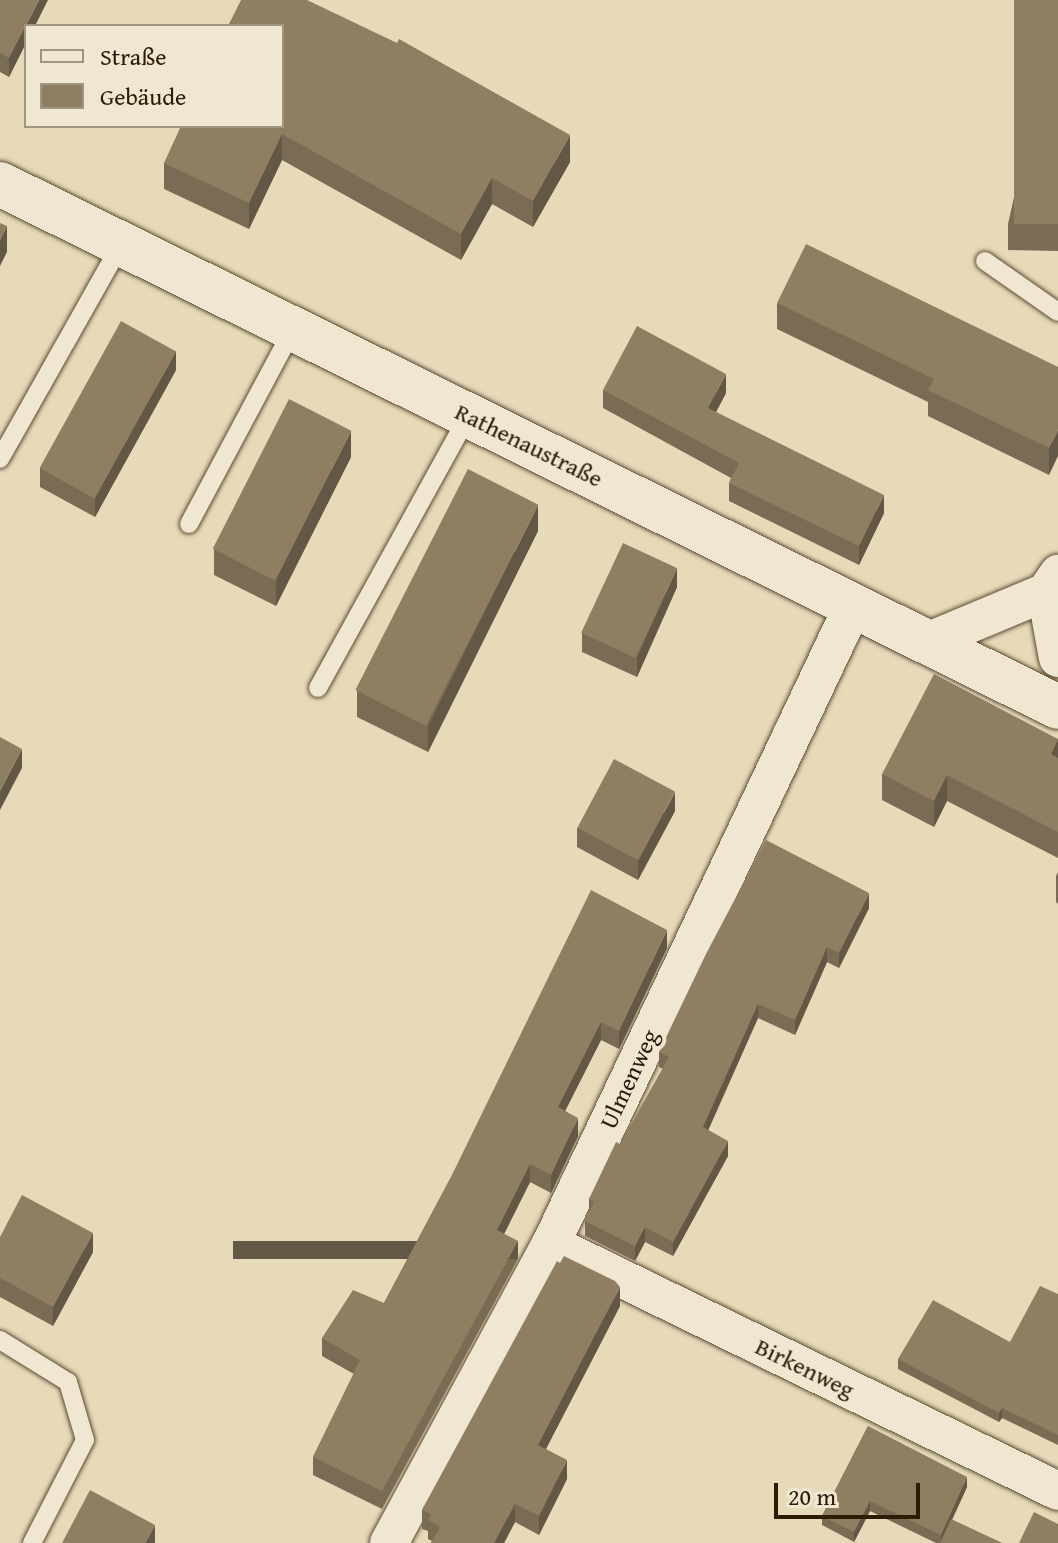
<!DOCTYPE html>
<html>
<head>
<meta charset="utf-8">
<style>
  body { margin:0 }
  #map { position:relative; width:1058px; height:1543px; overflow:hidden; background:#e7dab9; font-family:"Gentium Book Plus",serif }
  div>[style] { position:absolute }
  .roads { filter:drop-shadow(0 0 2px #5c4b31) drop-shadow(0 0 2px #5c4b31) }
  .lane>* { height:18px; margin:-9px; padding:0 9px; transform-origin:9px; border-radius:9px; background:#efe7d2 }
  .street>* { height:38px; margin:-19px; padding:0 19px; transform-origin:19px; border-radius:19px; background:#efe7d2 }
  .secondary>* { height:44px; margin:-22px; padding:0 22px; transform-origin:22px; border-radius:22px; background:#efe7d2 }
  .wall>* { inset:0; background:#7a6c54 }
  .shaded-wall>* { inset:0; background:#635845; transform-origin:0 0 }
  .building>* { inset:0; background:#8e7e62; transform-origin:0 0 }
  span { translate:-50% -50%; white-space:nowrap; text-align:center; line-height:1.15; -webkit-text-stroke:8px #efe7d2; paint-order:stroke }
  .street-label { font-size:24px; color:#2e1b04 }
  .legend { position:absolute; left:24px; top:24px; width:260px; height:104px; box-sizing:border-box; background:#efe7d2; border:2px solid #a29580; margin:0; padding:10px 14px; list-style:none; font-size:24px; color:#2e1b04 }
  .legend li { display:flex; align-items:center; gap:16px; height:40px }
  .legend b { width:40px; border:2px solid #a29580 }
  .scale { position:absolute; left:774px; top:1483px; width:146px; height:36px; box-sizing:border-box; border:4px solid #2e1b04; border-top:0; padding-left:10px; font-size:24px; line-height:28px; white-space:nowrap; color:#2e1b04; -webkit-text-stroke:6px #efe7d2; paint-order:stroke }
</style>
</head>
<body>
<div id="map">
  <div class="roads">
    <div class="lane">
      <div style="left:985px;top:261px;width:89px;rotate:34.9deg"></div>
      <div style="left:0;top:459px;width:247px;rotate:-60.6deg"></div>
      <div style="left:189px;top:524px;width:221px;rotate:-61.9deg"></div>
      <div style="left:318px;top:688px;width:312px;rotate:-61.1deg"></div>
      <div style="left:0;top:1340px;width:80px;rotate:31.7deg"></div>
      <div style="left:68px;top:1382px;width:60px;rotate:73.7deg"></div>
      <div style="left:85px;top:1440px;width:116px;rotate:117.2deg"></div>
    </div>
    <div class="street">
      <div style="left:1046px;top:592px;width:67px;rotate:79.7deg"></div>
      <div style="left:929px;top:641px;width:127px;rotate:-22.7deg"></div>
      <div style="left:1046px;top:592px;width:22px;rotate:-56deg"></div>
      <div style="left:551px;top:1244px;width:564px;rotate:25.97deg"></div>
      <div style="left:389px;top:1543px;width:340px;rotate:-61.6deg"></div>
      <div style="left:551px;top:1244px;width:706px;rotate:-64.67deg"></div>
    </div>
    <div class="secondary">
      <div style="left:0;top:184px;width:1180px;rotate:26.3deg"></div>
    </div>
  </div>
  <div class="wall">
    <div style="clip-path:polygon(0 0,26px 26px,26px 43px,9px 77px,0 72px)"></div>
    <div style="clip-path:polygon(1058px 0,1058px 251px,1008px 250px,1008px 224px)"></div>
    <div style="clip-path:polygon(282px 126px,570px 162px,533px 227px,492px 204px,461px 260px,282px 160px,249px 229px,164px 189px,164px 163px)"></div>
    <div style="clip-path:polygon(777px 303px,1058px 367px,1049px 475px,928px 416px,928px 402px,777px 329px)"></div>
    <div style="clip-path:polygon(176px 370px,95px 517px,40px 487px,40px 468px)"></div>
    <div style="clip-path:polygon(603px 390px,726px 393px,716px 412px,884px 513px,859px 565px,729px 501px,729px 483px,731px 478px,603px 408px)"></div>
    <div style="clip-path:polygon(351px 457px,276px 606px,214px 575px,214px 549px)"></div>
    <div style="clip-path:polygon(538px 531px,428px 752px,357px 717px,357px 691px)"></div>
    <div style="clip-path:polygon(677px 587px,637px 677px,582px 652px,582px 633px)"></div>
    <div style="clip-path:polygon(1058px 739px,1058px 858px,947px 801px,934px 827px,882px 800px,882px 774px)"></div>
    <div style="clip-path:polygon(675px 811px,638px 880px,577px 847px,577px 828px)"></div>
    <div style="clip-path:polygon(1058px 872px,1058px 904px,1056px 902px,1056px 876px)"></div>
    <div style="clip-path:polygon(869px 908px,839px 968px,827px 962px,795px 1035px,758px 1018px,708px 1130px,728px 1156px,673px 1256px,645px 1242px,635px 1261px,585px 1236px,585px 1221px,589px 1212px,589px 1199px,663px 1069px,659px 1067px,659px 1052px)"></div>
    <div style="clip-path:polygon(667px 948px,619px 1049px,601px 1040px,565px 1111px,578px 1136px,551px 1193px,530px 1182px,504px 1234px,518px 1259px,382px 1509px,313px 1475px,313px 1457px,354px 1374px,322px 1356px,322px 1338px,384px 1303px,450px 1179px)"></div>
    <div style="clip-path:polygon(0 1237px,93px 1252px,53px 1326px,0 1297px)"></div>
    <div style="clip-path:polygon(560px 1263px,620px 1306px,546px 1449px,567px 1479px,539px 1535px,515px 1522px,504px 1543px,431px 1543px,432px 1541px,428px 1539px,428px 1531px,422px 1529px,422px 1510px)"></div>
    <div style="clip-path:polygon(1058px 1294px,1058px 1445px,1002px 1418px,999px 1422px,898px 1369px,898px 1359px,1010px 1342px)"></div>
    <div style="clip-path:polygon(868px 1426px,967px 1487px,952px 1520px,1002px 1543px,936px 1543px,870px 1511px,854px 1542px,822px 1525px,822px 1516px)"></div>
  </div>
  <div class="shaded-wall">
    <div style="clip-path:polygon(39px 0,48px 0,35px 26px,26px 26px,26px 43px,9px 77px,9px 58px)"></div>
    <div style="clip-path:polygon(282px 134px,282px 160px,249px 229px,249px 203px)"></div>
    <div style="clip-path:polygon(570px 135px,570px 162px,533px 227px,533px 201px)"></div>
    <div style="clip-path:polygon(492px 178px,492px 204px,461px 260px,461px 234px)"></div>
    <div style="clip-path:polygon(7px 226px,7px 252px,0 266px,0 240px)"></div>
    <div style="clip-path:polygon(176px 351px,176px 370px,95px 517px,95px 498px)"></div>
    <div style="clip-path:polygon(726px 374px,726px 393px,708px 427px,708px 408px)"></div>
    <div style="clip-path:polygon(1058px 430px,1058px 456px,1049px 475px,1049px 448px)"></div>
    <div style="clip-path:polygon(351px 431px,351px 457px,276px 606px,276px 580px)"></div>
    <div style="clip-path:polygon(884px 495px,884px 513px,859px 565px,859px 546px)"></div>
    <div style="clip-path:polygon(538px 505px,538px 531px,428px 752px,428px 726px)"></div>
    <div style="clip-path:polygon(677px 568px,677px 587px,637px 677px,637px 658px)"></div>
    <div style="clip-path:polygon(1058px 740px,1058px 766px,1051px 754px)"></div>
    <div style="clip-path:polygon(22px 749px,22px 768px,0 810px,0 791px)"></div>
    <div style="clip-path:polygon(947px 775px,947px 801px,934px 827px,934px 801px)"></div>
    <div style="clip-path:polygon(675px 792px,675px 811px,638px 880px,638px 861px)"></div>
    <div style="clip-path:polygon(869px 893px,869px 908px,839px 968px,839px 953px)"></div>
    <div style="clip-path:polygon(667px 930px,667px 948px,619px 1049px,619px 1031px)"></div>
    <div style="clip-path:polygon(827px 947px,827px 962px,795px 1035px,795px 1020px)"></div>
    <div style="clip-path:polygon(758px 1004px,758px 1018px,703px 1142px,703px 1127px)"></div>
    <div style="clip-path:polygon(601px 1022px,601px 1040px,558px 1125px,558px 1107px)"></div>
    <div style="clip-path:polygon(578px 1118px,578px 1136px,551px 1193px,551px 1175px)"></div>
    <div style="clip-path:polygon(728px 1141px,728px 1156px,673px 1256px,673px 1242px)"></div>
    <div style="clip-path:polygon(530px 1164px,530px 1182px,497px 1248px,497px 1230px)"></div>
    <div style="clip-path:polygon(645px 1227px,645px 1242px,635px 1261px,635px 1246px)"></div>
    <div style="clip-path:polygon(93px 1233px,93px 1252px,53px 1326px,53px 1307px)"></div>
    <div style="left:518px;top:1241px;width:18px;height:285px;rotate:90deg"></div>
    <div style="clip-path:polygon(620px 1287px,620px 1306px,538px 1464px,538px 1445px)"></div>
    <div style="clip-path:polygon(1002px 1408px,1002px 1418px,999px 1422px,999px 1413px)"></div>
    <div style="clip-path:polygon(567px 1460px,567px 1479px,539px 1535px,539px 1516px)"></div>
    <div style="clip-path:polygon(967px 1477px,967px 1487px,941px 1543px,941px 1535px)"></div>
    <div style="clip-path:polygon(870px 1501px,870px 1511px,854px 1542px,854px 1532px)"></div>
    <div style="clip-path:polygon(515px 1504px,515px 1522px,504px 1543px,494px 1543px)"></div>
    <div style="clip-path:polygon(155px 1525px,155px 1543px,145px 1543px)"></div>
  </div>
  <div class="building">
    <div style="clip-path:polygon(0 0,39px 0,9px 58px,0 53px)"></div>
    <div style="clip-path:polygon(241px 0,307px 0,397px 43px,399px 39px,570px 135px,533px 201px,492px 178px,461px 234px,282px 134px,249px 203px,164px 163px,181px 126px,282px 126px,282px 26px,228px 26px)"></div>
    <div style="left:1014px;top:0;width:44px;height:224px"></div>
    <div style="clip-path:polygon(0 223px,7px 226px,0 240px)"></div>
    <div style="clip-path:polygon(806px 244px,1058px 367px,1058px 430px,1049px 448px,928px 390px,934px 379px,777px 303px)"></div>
    <div style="left:121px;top:321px;width:63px;height:168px;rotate:29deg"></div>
    <div style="clip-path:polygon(637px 326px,726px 374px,708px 408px,884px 495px,859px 546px,729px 483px,739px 463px,603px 390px)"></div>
    <div style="left:289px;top:399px;width:70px;height:168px;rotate:27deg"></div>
    <div style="left:468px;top:469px;width:79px;height:248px;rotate:27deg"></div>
    <div style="left:623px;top:543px;width:60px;height:99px;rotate:25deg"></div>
    <div style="clip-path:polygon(934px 674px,1058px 739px,1051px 754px,1058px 758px,1058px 832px,947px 775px,934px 801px,882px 774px)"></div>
    <div style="clip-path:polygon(0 737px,22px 749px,0 791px)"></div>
    <div style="left:614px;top:759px;width:69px;height:78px;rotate:28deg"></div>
    <div style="clip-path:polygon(766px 840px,869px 893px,839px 953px,827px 947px,795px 1020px,758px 1004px,703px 1127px,728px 1141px,673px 1242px,645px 1227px,635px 1246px,585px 1221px,594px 1202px,589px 1199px,616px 1142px,620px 1144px,669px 1057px,659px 1052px,706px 954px)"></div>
    <div style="clip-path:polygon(591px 890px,667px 930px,619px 1031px,601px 1022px,558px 1107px,578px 1118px,551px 1175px,530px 1164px,497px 1230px,518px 1241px,382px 1491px,313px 1457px,360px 1360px,322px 1338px,353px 1290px,384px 1303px,450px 1179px)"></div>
    <div style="clip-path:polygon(22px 1195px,93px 1233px,53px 1307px,0 1278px,0 1237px)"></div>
    <div style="clip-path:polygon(564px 1256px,615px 1281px,620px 1287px,538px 1445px,567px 1460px,539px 1516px,515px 1504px,494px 1543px,431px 1543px,440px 1527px,428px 1520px,431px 1514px,422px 1510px,557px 1261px,560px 1263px)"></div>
    <div style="clip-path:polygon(1040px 1286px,1058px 1294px,1058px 1435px,1002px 1408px,999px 1413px,898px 1359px,933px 1300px,1010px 1342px)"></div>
    <div style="clip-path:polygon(868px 1426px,967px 1477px,941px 1535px,870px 1501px,854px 1532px,822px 1516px)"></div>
    <div style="clip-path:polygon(90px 1490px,155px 1525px,145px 1543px,62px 1543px)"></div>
    <div style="clip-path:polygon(1034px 1512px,1058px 1524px,1058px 1543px,1019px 1543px)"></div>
    <div style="clip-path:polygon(951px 1519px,1002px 1543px,940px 1543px)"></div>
  </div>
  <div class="street-label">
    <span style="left:529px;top:445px;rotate:26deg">Rathenaustraße</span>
    <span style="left:629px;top:1079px;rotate:-65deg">Ulmenweg</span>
    <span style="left:805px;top:1368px;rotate:26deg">Birkenweg</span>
  </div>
  <ul class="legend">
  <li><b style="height:10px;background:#efe7d2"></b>Straße</li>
  <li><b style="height:22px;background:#8e7e62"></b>Gebäude</li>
  </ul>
  <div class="scale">20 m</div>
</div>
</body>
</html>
